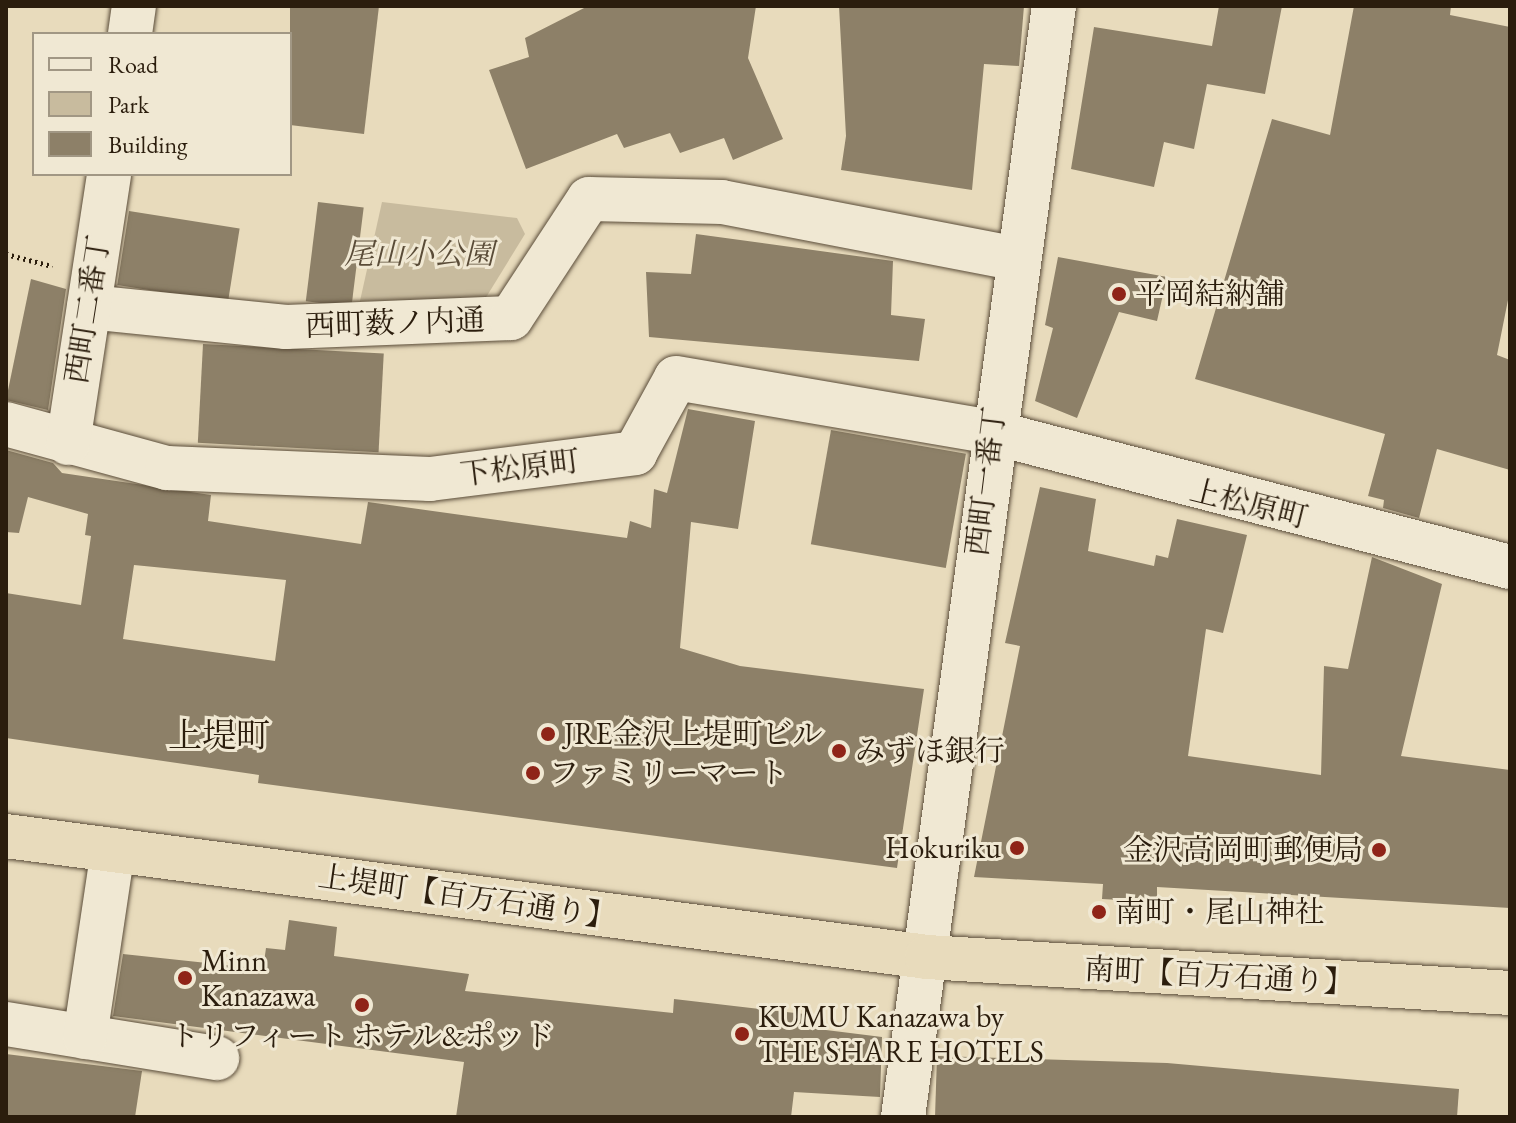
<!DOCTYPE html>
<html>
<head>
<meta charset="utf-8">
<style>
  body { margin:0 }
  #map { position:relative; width:1516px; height:1123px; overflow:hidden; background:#e8dbbc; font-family:"EB Garamond","Noto Serif JP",serif }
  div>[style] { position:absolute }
  .green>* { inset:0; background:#c8bb9e }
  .building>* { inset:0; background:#8d8068; transform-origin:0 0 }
  .path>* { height:5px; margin-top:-2.5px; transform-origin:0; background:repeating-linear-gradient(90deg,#2b1d0d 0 2px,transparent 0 6px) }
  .roads { filter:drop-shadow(0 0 2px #5a4c39) drop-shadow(0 0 2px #5a4c39) }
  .minor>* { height:44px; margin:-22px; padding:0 22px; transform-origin:22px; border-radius:22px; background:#f0e8d3 }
  .highway>* { height:44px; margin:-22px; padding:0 22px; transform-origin:22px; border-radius:22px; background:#e8dbbc }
  .dots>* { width:22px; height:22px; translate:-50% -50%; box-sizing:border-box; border:4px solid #f0e8d3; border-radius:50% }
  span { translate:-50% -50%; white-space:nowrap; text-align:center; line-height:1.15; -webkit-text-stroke:6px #f0e8d3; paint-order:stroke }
  .park-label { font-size:30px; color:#5a4c38; font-style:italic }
  .poi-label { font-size:30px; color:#2b1d0d }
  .left { translate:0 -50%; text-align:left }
  .right { translate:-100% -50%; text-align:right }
  .street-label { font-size:30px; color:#2b1d0d }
  .quarter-label { font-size:34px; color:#2b1d0d }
  .frame { position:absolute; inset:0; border:8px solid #2b1d0d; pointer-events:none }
  .legend { position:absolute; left:32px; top:32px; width:260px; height:144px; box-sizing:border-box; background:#f0e8d3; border:2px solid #a19784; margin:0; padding:10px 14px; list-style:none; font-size:24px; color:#2b1d0d }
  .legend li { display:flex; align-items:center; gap:16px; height:40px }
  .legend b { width:40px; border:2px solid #a19784 }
</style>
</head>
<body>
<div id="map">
  <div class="green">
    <div style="clip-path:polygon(382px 202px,517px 218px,525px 234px,485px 299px,360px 301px)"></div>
  </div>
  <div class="building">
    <div style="clip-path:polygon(290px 6px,379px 6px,364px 134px,290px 125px)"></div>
    <div style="clip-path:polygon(588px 6px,756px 6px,748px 58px,783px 139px,733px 160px,724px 138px,680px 153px,670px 133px,624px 148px,617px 134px,526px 169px,489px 70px,529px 57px,525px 38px)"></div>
    <div style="clip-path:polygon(839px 6px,1024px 6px,1019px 66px,984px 64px,972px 190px,841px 170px,846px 136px)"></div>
    <div style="clip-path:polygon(1219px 6px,1282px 6px,1265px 94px,1207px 84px,1194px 149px,1164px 142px,1154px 187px,1071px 169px,1094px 27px,1212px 46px)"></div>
    <div style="clip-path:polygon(1354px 6px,1451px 6px,1450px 15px,1510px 27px,1510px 290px,1497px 355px,1510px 360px,1510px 470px,1437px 449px,1419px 518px,1383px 508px,1384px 500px,1368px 496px,1385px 434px,1195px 379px,1272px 119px,1330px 135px)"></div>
    <div style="left:318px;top:202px;width:46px;height:100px;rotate:7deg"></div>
    <div style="left:129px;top:211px;width:112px;height:75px;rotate:9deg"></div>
    <div style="clip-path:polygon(696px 234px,893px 261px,891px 315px,925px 319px,919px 361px,649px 337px,646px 272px,691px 274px)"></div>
    <div style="clip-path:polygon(1058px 257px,1167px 277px,1157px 321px,1119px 312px,1077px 418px,1035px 401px,1053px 328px,1045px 325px)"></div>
    <div style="clip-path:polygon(31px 279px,66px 289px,48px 410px,6px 400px)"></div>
    <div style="left:203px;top:344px;width:181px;height:99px;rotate:3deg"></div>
    <div style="clip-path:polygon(evenodd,688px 409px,755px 421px,738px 529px,691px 522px,680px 648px,740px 666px,924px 689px,897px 868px,258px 783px,259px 775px,6px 738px,6px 593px,81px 605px,91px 536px,85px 535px,88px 514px,28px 497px,19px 533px,6px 532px,6px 450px,53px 463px,62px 473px,211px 495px,208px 521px,361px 544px,368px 502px,627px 538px,630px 521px,651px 528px,654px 489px,667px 493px,688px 409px,134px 565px,286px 580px,275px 661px,123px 639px,134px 565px)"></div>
    <div style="left:831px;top:430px;width:137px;height:116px;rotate:10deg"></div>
    <div style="clip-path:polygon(1040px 487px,1096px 499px,1088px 551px,1154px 566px,1156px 555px,1168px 558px,1177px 519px,1247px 535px,1223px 633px,1206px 629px,1188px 756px,1321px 775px,1324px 666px,1348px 669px,1372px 557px,1442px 584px,1401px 756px,1510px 770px,1510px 908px,1157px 887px,1157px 902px,1102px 899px,1103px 884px,974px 877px,1020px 646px,1005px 643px)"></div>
    <div style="clip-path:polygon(289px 920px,337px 927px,334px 956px,469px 974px,465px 991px,673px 1013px,674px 999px,804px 1014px,802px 1027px,882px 1037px,880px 1097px,794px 1092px,791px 1117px,456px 1117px,464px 1062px,113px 1016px,123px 954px,263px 969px,266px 948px,285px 950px)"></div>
    <div style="clip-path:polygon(6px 1054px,142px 1071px,135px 1117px,6px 1117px)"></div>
    <div style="clip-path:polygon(937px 1056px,1167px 1063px,1459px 1089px,1457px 1117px,935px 1117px)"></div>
  </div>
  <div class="path">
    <div style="left:6px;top:254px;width:48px;rotate:14.6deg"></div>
  </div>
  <div class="roads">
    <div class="minor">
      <div style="left:130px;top:34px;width:28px;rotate:-82deg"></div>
      <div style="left:89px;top:307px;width:198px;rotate:5.8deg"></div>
      <div style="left:286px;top:327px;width:225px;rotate:-2.3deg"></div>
      <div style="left:511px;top:318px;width:142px;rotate:-56.8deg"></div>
      <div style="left:589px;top:199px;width:133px;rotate:1.3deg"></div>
      <div style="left:722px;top:202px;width:300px;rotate:10.9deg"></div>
      <div style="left:6px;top:424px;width:167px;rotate:15.3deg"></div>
      <div style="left:167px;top:468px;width:263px;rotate:2.4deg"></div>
      <div style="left:430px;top:479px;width:207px;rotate:-7.2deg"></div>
      <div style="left:635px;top:453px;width:85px;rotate:-61.3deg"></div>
      <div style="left:676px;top:378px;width:320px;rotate:9.7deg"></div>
      <div style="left:991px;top:432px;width:536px;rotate:14.58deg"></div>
      <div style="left:68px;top:443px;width:272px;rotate:-81.3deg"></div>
      <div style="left:6px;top:1024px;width:214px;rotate:9.2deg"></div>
      <div style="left:85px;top:1037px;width:189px;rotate:-81.5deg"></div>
      <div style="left:903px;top:1117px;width:1121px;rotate:-82.26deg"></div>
    </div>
    <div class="highway">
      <div style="left:6px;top:836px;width:929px;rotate:7.48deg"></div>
      <div style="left:927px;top:957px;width:584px;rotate:3.53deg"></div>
    </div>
  </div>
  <div class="dots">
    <div style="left:1119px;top:294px;background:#8f2418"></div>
    <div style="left:548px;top:734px;background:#8f2418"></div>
    <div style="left:839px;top:751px;background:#8f2418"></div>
    <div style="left:533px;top:773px;background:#8f2418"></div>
    <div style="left:1017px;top:848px;background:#8f2418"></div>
    <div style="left:1379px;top:850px;background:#8f2418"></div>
    <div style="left:1099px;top:912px;background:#8f2418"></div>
    <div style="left:185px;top:978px;background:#8f2418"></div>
    <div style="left:362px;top:1005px;background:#8f2418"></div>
    <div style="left:742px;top:1034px;background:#8f2418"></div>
  </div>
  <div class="park-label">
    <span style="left:419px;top:254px">尾山小公園</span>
  </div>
  <div class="poi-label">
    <span class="left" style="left:1135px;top:294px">平岡結納舗</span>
    <span class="left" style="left:564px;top:734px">JRE金沢上堤町ビル</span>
    <span class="left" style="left:855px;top:751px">みずほ銀行</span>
    <span class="left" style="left:549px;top:773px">ファミリーマート</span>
    <span class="right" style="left:1001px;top:848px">Hokuriku</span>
    <span class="right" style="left:1363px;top:850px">金沢高岡町郵便局</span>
    <span class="left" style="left:1115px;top:912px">南町・尾山神社</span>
    <span class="left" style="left:201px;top:978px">Minn<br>Kanazawa</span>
    <span class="left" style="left:758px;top:1034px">KUMU Kanazawa by<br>THE SHARE HOTELS</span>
    <span style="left:362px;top:1036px">トリフィート ホテル&amp;ポッド</span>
  </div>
  <div class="street-label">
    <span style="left:88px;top:309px;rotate:-81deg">西町二番丁</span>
    <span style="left:395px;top:323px;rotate:-2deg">西町薮ノ内通</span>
    <span style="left:520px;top:468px;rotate:-7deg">下松原町</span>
    <span style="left:986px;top:481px;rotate:-83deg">西町一番丁</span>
    <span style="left:1249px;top:504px;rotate:14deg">上松原町</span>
    <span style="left:467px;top:897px;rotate:8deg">上堤町【百万石通り】</span>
    <span style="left:1219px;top:976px;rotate:3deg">南町【百万石通り】</span>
  </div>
  <div class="quarter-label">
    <span style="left:219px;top:736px">上堤町</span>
  </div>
  <div class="frame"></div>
  <ul class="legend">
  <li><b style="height:10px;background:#f0e8d3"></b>Road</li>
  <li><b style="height:22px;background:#c8bb9e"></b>Park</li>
  <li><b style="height:22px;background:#8d8068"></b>Building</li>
  </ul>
</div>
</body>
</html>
